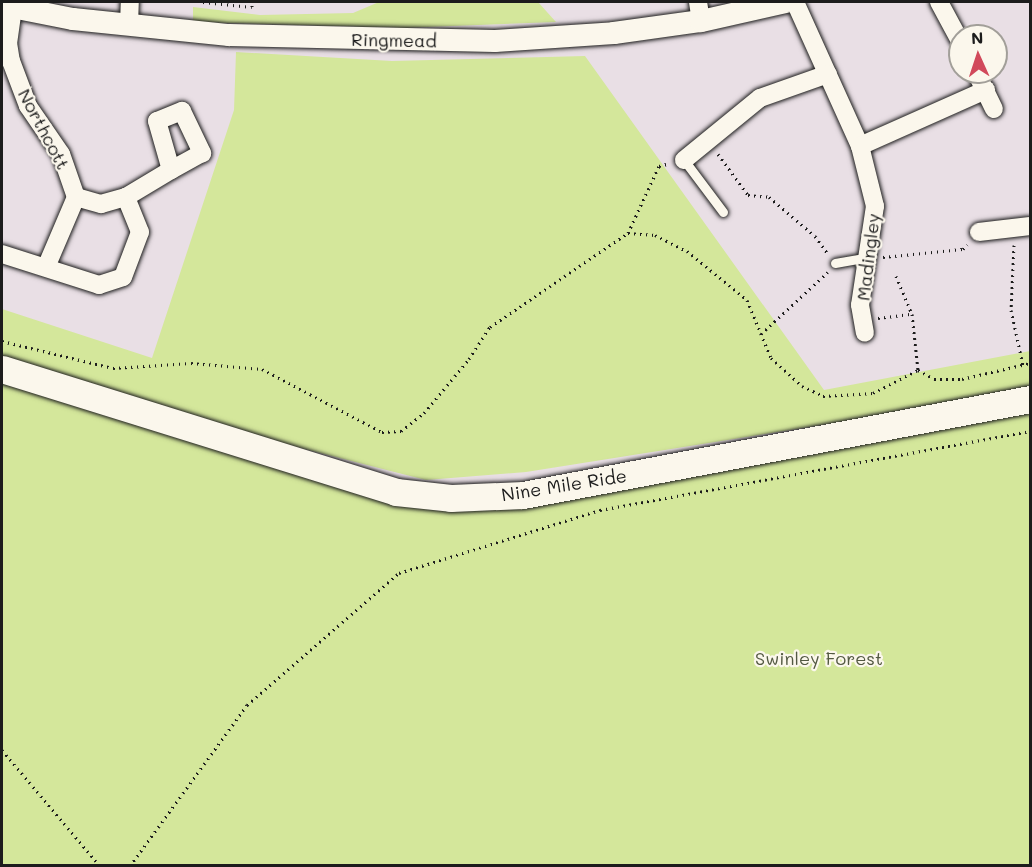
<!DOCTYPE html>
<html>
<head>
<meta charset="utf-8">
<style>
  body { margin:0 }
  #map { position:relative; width:1032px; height:867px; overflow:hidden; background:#e9dfe5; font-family:Mali,sans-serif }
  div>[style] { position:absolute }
  .green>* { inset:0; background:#d4e79b }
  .path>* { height:3px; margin-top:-1.5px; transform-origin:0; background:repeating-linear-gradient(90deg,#1c1c1c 0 1.5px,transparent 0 6px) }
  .roads { filter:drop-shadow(0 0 2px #1c1c1c) drop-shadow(0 0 2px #1c1c1c) }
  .service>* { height:9px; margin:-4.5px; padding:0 4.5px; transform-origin:4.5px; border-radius:4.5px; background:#fbf7ec }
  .minor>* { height:18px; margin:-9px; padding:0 9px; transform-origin:9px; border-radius:9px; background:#fbf7ec }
  .tertiary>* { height:22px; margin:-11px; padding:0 11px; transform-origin:11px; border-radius:11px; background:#fbf7ec }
  .secondary>* { height:27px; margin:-13.5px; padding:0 13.5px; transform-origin:13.5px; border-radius:13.5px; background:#fbf7ec }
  span { translate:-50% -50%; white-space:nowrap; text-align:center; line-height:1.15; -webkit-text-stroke:4.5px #fbf7ec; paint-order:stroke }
  .street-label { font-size:18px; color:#1c1c1c }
  .park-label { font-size:18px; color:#535942 }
  .frame { position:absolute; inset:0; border:3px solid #1c1c1c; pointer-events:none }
  .north { position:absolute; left:948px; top:24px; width:60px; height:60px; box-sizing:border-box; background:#fbf7ec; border:2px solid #a29f99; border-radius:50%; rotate:357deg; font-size:16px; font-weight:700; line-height:24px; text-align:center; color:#1c1c1c }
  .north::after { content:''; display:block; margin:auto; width:21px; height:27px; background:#d1495b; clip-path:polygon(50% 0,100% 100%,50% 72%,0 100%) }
</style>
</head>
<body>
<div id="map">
  <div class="green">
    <div style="clip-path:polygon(379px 2px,538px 2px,556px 22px,402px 28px,193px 22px,193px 7px,260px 15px,353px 13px)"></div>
    <div style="clip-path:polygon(236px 52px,392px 61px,585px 56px,824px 390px,1030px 351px,1030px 392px,526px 472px,426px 480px,128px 404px,2px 361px,2px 309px,152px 358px,234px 110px)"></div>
    <div style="clip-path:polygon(2px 381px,421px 506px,1030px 408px,1030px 865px,2px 865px)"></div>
  </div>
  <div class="path">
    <div style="left:203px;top:2px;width:49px;rotate:5.8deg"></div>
    <div style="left:252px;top:7px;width:5px;rotate:-90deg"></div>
    <div style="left:718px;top:154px;width:51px;rotate:53.8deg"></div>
    <div style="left:748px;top:195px;width:21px;rotate:5deg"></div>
    <div style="left:769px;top:197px;width:60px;rotate:40.3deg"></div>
    <div style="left:815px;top:236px;width:22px;rotate:54deg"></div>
    <div style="left:628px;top:233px;width:74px;rotate:-65.2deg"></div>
    <div style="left:659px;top:166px;width:8px;rotate:-14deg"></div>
    <div style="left:1014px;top:245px;width:65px;rotate:92.6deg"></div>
    <div style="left:1011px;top:310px;width:56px;rotate:77.7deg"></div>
    <div style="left:883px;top:257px;width:80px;rotate:-5.7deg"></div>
    <div style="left:963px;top:249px;width:6px;rotate:-45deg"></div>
    <div style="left:896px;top:276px;width:41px;rotate:67.2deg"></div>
    <div style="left:912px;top:314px;width:56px;rotate:83.9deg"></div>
    <div style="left:878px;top:318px;width:34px;rotate:-7deg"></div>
    <div style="left:761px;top:334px;width:91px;rotate:-42.8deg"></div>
    <div style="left:2px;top:341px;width:114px;rotate:13.7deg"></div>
    <div style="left:113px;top:368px;width:78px;rotate:-3.7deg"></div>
    <div style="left:191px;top:363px;width:71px;rotate:4.8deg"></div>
    <div style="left:262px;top:369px;width:136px;rotate:27.7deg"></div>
    <div style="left:382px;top:432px;width:19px;rotate:-3deg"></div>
    <div style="left:401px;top:431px;width:29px;rotate:-38deg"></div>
    <div style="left:424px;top:413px;width:70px;rotate:-50.2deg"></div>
    <div style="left:469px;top:359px;width:38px;rotate:-57deg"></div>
    <div style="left:490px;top:327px;width:167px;rotate:-34.3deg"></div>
    <div style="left:628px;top:233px;width:27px;rotate:4deg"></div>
    <div style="left:655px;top:235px;width:36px;rotate:27deg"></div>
    <div style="left:687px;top:251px;width:77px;rotate:39.2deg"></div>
    <div style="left:747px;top:300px;width:63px;rotate:67.5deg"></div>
    <div style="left:771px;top:358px;width:42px;rotate:42.1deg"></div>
    <div style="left:802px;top:386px;width:23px;rotate:25deg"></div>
    <div style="left:823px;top:396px;width:50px;rotate:-3.4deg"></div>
    <div style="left:873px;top:393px;width:51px;rotate:-27.1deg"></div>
    <div style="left:918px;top:370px;width:18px;rotate:29deg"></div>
    <div style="left:934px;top:379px;width:28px"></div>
    <div style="left:962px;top:379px;width:70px;rotate:-13.2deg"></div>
    <div style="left:2px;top:750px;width:152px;rotate:49.8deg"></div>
    <div style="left:130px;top:866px;width:199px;rotate:-54deg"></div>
    <div style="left:247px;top:705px;width:201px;rotate:-41deg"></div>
    <div style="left:399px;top:573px;width:211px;rotate:-17.4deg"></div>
    <div style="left:600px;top:510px;width:437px;rotate:-10.4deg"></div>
  </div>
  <div class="roads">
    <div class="service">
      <div style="left:684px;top:160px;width:65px;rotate:53.1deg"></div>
      <div style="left:835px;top:263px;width:34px;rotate:-10deg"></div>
    </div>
    <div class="minor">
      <div style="left:698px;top:2px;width:19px;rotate:81deg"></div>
      <div style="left:795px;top:2px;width:158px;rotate:65.7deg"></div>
      <div style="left:860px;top:146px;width:62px;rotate:76deg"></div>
      <div style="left:875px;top:206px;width:100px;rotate:98.6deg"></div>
      <div style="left:860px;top:305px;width:28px;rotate:80deg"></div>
      <div style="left:939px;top:2px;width:44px;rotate:61.7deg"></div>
      <div style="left:13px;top:8px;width:35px;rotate:98deg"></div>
      <div style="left:8px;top:43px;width:18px;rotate:81deg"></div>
      <div style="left:11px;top:61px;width:48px;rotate:69.3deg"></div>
      <div style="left:28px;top:106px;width:58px;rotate:55.5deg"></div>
      <div style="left:61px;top:154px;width:46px;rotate:70.8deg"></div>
      <div style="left:76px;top:197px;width:26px;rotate:16deg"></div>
      <div style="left:101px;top:204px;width:26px;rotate:-16deg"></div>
      <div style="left:126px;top:197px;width:52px;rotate:-31deg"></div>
      <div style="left:171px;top:170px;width:51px;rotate:-105.9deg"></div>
      <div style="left:157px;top:121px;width:27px;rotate:-22deg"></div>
      <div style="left:182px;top:111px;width:47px;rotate:64.5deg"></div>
      <div style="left:202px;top:153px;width:35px;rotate:151deg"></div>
      <div style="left:129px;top:25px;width:23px;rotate:-88deg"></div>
      <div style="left:976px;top:72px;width:41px;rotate:64.1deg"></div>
      <div style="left:860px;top:146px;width:138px;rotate:-24deg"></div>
      <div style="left:684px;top:160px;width:98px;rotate:-39.2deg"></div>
      <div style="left:760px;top:98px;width:72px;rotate:-19.4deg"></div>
      <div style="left:979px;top:232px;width:51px;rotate:-6.7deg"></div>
      <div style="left:2px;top:254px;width:102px;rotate:17.7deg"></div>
      <div style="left:99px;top:285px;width:25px;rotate:-18deg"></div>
      <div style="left:123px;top:277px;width:48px;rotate:-69.3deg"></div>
      <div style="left:140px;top:232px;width:38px;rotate:-112deg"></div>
      <div style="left:47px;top:265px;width:74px;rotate:-66.9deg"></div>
    </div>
    <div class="tertiary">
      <div style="left:2px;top:5px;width:72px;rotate:11.2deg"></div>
      <div style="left:73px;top:19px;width:157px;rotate:5.9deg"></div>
      <div style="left:229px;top:35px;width:266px;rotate:1.3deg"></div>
      <div style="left:495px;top:41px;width:119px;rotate:-3.8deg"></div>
      <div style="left:614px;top:33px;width:88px;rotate:-7.9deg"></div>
      <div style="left:701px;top:21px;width:86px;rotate:-12.7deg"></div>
    </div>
    <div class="secondary">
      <div style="left:2px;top:369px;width:413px;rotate:17.3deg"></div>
      <div style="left:396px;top:492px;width:55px;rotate:6.2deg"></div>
      <div style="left:451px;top:498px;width:72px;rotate:-2.4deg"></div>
      <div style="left:523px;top:495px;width:516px;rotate:-10.72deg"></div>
    </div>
  </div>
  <div class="street-label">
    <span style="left:394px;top:40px;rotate:1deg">Ringmead</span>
    <span style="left:44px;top:129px;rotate:62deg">Northcott</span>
    <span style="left:868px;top:257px;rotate:-83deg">Madingley</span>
    <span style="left:564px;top:485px;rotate:-9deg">Nine Mile Ride</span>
  </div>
  <div class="park-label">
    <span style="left:819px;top:658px">Swinley Forest</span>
  </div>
  <div class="frame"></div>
  <div class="north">N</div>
</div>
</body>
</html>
